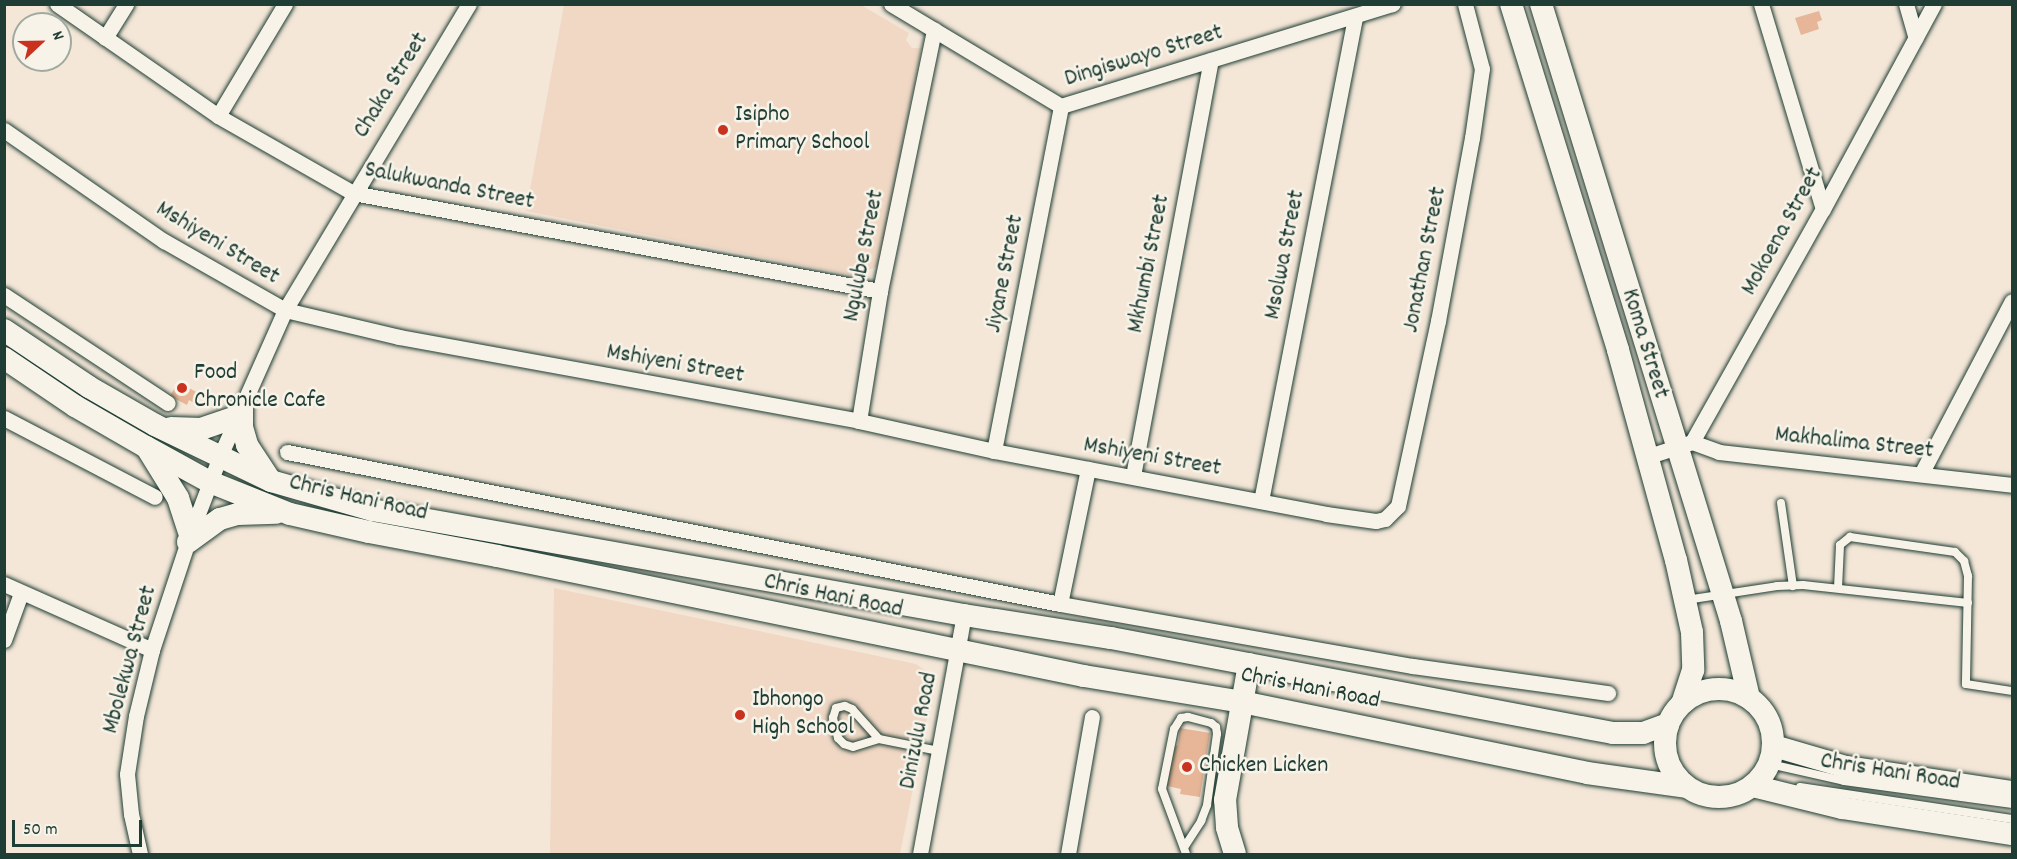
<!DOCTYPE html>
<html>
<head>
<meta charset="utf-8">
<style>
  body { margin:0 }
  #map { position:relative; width:2017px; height:859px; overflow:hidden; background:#f4e7d8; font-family:Dekko,sans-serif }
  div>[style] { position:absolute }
  .built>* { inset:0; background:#f0d8c5 }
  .building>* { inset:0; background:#e7b698 }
  .roads { filter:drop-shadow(0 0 2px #1f3d34) drop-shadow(0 0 2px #1f3d34) }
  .lane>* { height:8px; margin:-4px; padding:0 4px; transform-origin:4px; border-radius:4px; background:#f7f3e8 }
  .street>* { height:15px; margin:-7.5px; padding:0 7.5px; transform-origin:7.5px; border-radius:7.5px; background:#f7f3e8 }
  .secondary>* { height:22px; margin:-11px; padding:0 11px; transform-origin:11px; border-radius:11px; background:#f7f3e8 }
  .secondary>.ring { margin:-11px; padding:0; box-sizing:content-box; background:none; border:22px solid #f7f3e8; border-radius:50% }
  .dots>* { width:16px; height:16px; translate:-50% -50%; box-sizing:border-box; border:3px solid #f7f3e8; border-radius:50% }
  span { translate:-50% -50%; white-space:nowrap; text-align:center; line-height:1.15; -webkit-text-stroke:5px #f7f3e8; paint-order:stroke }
  .street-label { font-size:24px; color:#1f3d34 }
  .poi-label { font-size:24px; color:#1f3d34 }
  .left { translate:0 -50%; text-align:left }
  .frame { position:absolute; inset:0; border:6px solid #1f3d34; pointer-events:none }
  .north { position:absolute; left:12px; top:12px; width:60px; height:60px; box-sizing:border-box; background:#f7f3e8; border:2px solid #a1aaa0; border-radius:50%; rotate:68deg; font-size:16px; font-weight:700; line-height:24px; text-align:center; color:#1f3d34 }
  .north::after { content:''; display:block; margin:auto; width:21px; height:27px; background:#c8321e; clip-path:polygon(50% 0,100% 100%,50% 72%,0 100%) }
  .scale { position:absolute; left:12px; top:820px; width:130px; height:27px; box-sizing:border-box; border:3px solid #1f3d34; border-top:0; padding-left:8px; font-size:18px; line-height:21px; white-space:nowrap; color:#1f3d34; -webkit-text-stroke:4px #f7f3e8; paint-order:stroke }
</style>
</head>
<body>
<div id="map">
  <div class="built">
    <div style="clip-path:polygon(564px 5px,861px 5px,909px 33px,906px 40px,912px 48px,921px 48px,879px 265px,857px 276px,526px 211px)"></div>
    <div style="clip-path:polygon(554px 588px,916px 664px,926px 671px,934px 683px,900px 854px,550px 854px)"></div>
  </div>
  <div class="building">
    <div style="clip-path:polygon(1819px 11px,1822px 20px,1817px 22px,1819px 29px,1801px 35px,1795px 18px)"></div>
    <div style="clip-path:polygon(178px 382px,200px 394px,194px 403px,189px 400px,187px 405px,170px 396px)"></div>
    <div style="clip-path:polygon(1180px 728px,1210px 733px,1200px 797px,1180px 794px,1181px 789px,1167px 786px,1173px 748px,1178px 745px)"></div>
  </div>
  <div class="roads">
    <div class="lane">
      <div style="left:1781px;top:503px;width:84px;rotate:81.8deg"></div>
      <div style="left:1838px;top:588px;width:43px;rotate:-87.3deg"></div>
      <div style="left:1840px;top:545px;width:13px;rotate:-39deg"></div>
      <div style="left:1850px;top:537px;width:106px;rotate:8.1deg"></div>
      <div style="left:1955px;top:552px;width:13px;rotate:45deg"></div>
      <div style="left:1964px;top:561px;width:16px;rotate:75deg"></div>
      <div style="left:1968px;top:576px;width:108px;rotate:91.1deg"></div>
      <div style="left:1966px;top:684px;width:47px;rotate:8.7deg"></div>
      <div style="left:1686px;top:600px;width:92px;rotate:-8.7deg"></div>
      <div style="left:1777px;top:586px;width:26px;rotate:-2deg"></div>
      <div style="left:1803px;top:585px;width:166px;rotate:6.2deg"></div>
      <div style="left:879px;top:739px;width:27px;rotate:163deg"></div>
      <div style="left:853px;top:747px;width:9px;rotate:-162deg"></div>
      <div style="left:844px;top:744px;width:8px;rotate:-135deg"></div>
      <div style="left:838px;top:738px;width:21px;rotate:-104deg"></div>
      <div style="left:833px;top:718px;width:10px;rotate:-73deg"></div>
      <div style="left:836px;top:708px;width:9px;rotate:-13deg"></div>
      <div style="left:845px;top:706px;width:8px;rotate:23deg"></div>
      <div style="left:852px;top:709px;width:40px;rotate:48deg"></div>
      <div style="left:879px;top:739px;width:61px;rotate:11.3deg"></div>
      <div style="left:1770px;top:764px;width:76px;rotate:12.9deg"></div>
      <div style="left:1844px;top:781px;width:170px;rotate:7.8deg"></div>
      <div style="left:1800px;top:787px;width:214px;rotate:8.6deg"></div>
      <div style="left:1185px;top:846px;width:30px;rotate:-57deg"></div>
      <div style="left:1201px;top:821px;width:17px;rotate:-69deg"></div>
      <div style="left:1207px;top:805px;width:72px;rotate:-82deg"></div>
      <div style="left:1217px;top:734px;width:7px;rotate:-98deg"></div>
      <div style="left:1216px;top:727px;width:6px;rotate:-141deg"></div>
      <div style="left:1211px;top:723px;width:24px;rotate:-165deg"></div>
      <div style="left:1188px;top:717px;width:7px;rotate:172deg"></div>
      <div style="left:1181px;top:718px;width:13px;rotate:122deg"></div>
      <div style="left:1174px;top:729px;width:61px;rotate:101.3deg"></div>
      <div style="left:1162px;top:789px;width:69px;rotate:69.7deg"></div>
    </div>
    <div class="street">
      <div style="left:57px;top:4px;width:196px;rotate:34.8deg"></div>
      <div style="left:218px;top:116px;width:155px;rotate:29.7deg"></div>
      <div style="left:353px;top:193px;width:536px;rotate:10.53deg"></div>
      <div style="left:891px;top:4px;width:198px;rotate:31deg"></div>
      <div style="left:1061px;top:106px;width:347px;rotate:-17.1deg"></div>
      <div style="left:1761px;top:4px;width:214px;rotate:73.2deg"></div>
      <div style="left:1906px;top:4px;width:35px;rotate:74deg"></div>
      <div style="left:105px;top:38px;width:40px;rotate:-58deg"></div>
      <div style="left:218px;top:116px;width:131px;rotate:-59.1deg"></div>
      <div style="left:4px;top:130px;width:195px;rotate:34.8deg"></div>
      <div style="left:164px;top:241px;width:139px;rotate:29.7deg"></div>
      <div style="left:285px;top:310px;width:117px;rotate:13.3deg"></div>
      <div style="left:399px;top:337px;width:468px;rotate:10.3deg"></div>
      <div style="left:859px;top:421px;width:138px;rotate:12.5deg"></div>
      <div style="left:994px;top:451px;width:338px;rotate:10.7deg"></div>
      <div style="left:1326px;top:514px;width:50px;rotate:8deg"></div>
      <div style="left:1376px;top:521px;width:9px;rotate:-13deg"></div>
      <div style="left:1385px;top:519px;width:18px;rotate:-45deg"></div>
      <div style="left:1398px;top:506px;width:189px;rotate:-77.8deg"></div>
      <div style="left:1438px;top:321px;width:186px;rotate:-79.5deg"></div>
      <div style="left:1472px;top:138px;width:70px;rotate:-81.8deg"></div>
      <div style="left:1482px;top:69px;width:67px;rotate:-104.7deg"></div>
      <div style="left:4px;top:295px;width:196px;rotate:33.4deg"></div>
      <div style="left:4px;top:418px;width:170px;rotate:27.6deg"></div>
      <div style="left:859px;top:421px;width:132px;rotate:-80.8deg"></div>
      <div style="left:880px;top:291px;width:267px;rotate:-78.3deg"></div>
      <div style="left:1692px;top:442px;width:29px;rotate:20deg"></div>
      <div style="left:1719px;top:452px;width:295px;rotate:6.4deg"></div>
      <div style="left:994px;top:451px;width:351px;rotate:-79deg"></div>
      <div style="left:287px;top:452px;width:788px;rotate:11.12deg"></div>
      <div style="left:1060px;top:604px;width:358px;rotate:10deg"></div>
      <div style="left:1413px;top:666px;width:197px;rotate:7.9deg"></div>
      <div style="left:1649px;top:456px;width:45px;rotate:-18deg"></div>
      <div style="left:1692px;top:442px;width:267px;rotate:-60.7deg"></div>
      <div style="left:1823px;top:209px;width:233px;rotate:-61.6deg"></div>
      <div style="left:1921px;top:474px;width:195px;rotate:-62.3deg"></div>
      <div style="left:1133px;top:476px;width:423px;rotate:-79.4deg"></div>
      <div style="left:1261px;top:501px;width:493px;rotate:-79deg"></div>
      <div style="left:4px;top:584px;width:162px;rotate:24deg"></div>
      <div style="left:1060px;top:604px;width:138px;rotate:-78.3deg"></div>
      <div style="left:4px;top:640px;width:50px;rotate:-70.1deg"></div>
      <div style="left:140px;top:854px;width:41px;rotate:-102.7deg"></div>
      <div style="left:131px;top:814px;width:40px;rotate:-95.7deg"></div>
      <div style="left:127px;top:774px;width:59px;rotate:-81.2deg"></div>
      <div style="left:136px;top:716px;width:68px;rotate:-76.4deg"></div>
      <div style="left:152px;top:650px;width:121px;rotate:-71.7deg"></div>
      <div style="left:190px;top:535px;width:85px;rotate:-69.2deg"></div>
      <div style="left:220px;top:456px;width:160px;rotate:-66deg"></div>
      <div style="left:285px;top:310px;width:357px;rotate:-59deg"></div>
      <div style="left:920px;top:854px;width:243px;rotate:-79.6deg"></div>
      <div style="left:1068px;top:854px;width:139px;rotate:-80.1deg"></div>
    </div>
    <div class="secondary">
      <div style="left:1511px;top:4px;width:362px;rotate:72.8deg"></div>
      <div style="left:1618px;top:350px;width:218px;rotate:74.6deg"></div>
      <div style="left:1676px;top:560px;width:74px;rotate:77.5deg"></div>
      <div style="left:1692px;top:632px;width:38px;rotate:88deg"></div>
      <div style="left:1693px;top:670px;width:35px;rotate:108deg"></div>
      <div style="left:1541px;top:4px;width:646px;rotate:72.88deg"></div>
      <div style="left:1731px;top:621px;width:79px;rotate:76.8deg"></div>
      <div style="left:4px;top:330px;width:102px;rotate:33.8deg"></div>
      <div style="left:89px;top:387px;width:76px;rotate:29.9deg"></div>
      <div style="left:155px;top:425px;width:129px;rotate:25.8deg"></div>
      <div style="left:271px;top:481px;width:105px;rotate:16deg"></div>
      <div style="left:372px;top:510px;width:601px;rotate:10.06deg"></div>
      <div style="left:964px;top:615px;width:149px;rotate:8.9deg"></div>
      <div style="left:1111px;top:638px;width:511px;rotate:10.72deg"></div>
      <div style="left:1613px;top:733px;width:30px"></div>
      <div style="left:1643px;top:733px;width:27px;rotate:-20deg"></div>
      <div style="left:4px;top:358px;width:86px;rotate:34.1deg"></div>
      <div style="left:75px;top:406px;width:82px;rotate:30deg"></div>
      <div style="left:146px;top:447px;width:73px;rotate:28.7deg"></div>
      <div style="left:210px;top:482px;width:86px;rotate:21.8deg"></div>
      <div style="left:290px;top:514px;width:81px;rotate:12.8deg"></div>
      <div style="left:369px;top:532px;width:130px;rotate:10.6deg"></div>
      <div style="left:497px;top:556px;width:599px;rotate:11.55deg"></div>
      <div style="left:1084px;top:676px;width:160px;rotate:9.3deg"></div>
      <div style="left:1242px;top:702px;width:352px;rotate:11.6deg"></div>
      <div style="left:1587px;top:773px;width:100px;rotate:8deg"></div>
      <div style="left:242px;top:408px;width:19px;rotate:90deg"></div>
      <div style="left:242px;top:427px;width:19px;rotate:74deg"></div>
      <div style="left:247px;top:445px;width:42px;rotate:56.7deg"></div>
      <div style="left:171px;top:428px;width:30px;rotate:2deg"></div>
      <div style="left:201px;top:429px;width:39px;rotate:-19deg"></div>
      <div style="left:147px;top:448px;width:59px;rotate:58.2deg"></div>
      <div style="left:178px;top:498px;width:39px;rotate:72deg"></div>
      <div style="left:188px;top:542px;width:39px;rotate:-36deg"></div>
      <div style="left:220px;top:519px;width:19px;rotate:-16deg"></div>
      <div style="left:238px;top:514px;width:38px;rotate:-2deg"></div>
      <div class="ring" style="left:1665px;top:689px;width:86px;height:86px"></div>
      <div style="left:1774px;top:746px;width:75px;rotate:16.3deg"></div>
      <div style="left:1846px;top:767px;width:168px;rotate:8.6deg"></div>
      <div style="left:1753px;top:786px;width:92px;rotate:13.9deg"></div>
      <div style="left:1842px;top:808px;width:172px;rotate:8.7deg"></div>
      <div style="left:1235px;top:854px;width:28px;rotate:-107deg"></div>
      <div style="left:1227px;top:827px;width:27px;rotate:-94deg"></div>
      <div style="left:1225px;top:800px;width:138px;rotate:-80deg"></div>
    </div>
  </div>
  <div class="dots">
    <div style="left:723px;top:130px;background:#c8321e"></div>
    <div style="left:182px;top:388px;background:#c8321e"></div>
    <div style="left:740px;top:715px;background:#c8321e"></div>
    <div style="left:1187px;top:767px;background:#c8321e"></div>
  </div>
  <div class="street-label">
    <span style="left:1144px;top:57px;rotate:-17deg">Dingiswayo Street</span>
    <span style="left:392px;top:86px;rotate:-58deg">Chaka Street</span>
    <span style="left:449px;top:187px;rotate:11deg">Salukwanda Street</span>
    <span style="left:1783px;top:232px;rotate:-61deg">Mokoena Street</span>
    <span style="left:217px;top:244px;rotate:31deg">Mshiyeni Street</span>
    <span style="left:1286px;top:255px;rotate:-79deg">Msolwa Street</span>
    <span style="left:865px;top:256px;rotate:-79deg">Ngulube Street</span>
    <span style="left:1426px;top:260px;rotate:-79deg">Jonathan Street</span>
    <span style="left:1150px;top:264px;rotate:-79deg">Mkhumbi Street</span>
    <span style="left:1006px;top:274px;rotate:-79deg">Jiyane Street</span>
    <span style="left:1644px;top:344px;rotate:73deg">Koma Street</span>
    <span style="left:675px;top:365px;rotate:10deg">Mshiyeni Street</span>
    <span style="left:1854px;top:444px;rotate:6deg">Makhalima Street</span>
    <span style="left:1152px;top:458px;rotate:10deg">Mshiyeni Street</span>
    <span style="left:358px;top:499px;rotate:13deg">Chris Hani Road</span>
    <span style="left:833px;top:597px;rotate:12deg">Chris Hani Road</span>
    <span style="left:131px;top:660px;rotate:-75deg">Mbolekwa Street</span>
    <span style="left:1310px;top:689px;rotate:11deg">Chris Hani Road</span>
    <span style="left:920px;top:731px;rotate:-79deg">Dinizulu Road</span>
    <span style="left:1890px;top:773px;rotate:9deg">Chris Hani Road</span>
  </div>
  <div class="poi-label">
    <span class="left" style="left:735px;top:130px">Isipho<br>Primary School</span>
    <span class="left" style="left:194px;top:388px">Food<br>Chronicle Cafe</span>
    <span class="left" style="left:752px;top:715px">Ibhongo<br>High School</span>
    <span class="left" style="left:1199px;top:767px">Chicken Licken</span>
  </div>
  <div class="frame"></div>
  <div class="north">N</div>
  <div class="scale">50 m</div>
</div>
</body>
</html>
